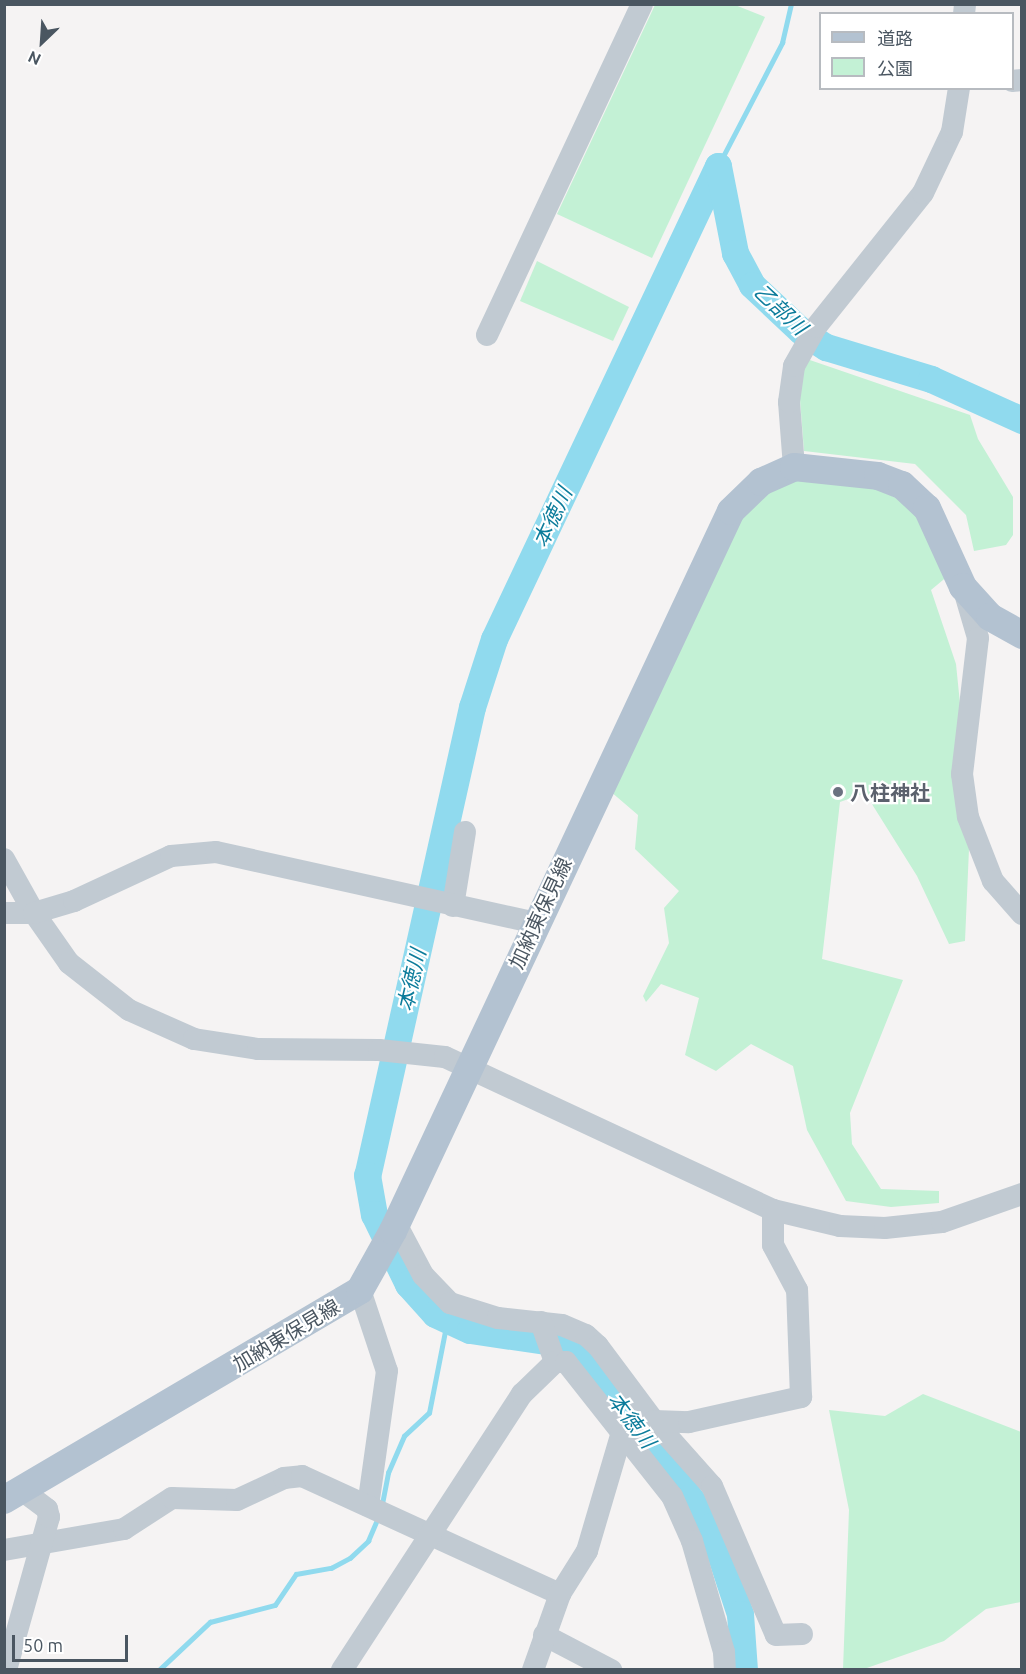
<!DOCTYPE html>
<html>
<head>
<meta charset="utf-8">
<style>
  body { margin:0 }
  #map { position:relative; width:1026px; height:1674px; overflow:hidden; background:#f5f3f3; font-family:Ubuntu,"Noto Sans JP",sans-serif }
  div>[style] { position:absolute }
  .green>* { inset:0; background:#c3f1d5 }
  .stream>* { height:4.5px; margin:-2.25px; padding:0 2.25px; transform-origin:2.25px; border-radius:2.25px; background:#90daee }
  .river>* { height:27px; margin:-13.5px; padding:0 13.5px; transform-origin:13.5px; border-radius:13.5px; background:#90daee }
  .minor>* { height:22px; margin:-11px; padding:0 11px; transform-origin:11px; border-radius:11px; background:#c1cad2 }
  .major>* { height:28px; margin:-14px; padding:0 14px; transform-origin:14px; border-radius:14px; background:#b3c2d1 }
  .dots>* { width:16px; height:16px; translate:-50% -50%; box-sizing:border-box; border:3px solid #fff; border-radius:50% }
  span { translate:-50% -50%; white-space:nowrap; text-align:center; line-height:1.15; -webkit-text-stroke:4.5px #fff; paint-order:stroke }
  .worship-label { font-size:20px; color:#5b616d; font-weight:700 }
  .left { translate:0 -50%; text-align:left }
  .street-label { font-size:20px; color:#4a5661 }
  .water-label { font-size:21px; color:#0c7c9b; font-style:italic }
  .frame { position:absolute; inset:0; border:6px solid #4a5661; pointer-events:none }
  .legend { position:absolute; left:819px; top:12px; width:195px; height:78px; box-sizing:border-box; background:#fff; border:2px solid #b7bbc0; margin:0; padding:8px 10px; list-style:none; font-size:18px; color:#4a5661 }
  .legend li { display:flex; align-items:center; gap:12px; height:30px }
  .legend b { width:30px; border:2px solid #b7bbc0 }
  .north { position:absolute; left:12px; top:12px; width:60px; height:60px; -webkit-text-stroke:4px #fff; paint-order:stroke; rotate:205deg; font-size:16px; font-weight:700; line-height:24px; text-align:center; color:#4a5661 }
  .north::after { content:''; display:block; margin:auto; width:21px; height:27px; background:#4a5661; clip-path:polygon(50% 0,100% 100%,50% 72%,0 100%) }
  .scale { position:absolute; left:12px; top:1635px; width:116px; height:27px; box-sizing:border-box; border:3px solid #4a5661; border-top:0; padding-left:8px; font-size:18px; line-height:21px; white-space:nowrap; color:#4a5661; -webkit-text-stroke:4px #fff; paint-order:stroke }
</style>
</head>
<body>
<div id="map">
  <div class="green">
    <div style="clip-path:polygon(655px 5px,735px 5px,765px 17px,652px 258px,557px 214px)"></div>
    <div style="clip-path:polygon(537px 261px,629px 307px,613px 341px,520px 301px)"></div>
    <div style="clip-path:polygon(804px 358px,970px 415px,978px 439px,1013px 497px,1013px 535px,1006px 545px,974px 551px,966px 515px,915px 464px,804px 451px,799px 387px)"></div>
    <div style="clip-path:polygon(799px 476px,870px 483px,918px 511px,949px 575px,931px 590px,956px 664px,965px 753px,970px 826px,965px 941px,949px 944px,917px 876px,865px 793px,840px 802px,822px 959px,903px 980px,850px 1113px,852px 1144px,881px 1189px,939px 1191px,939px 1203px,891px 1207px,846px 1201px,807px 1130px,793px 1066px,751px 1044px,716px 1071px,685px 1055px,699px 998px,661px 984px,646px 1002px,643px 996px,669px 943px,664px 908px,679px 891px,635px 849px,638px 815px,610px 791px,739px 514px,767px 489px)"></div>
    <div style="clip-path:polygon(923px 1394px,1021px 1432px,1021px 1602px,986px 1609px,944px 1641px,864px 1669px,843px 1669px,849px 1510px,829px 1410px,885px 1416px)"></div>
  </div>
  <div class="stream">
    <div style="left:718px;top:166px;width:139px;rotate:-62.5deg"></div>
    <div style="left:782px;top:43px;width:40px;rotate:-77deg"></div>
    <div style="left:382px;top:1504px;width:32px;rotate:-79deg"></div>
    <div style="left:388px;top:1473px;width:40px;rotate:-66.6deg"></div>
    <div style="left:404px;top:1436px;width:34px;rotate:-43deg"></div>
    <div style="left:429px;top:1413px;width:94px;rotate:-78.9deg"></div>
    <div style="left:159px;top:1670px;width:70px;rotate:-43.3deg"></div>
    <div style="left:210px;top:1622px;width:67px;rotate:-14.7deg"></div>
    <div style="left:275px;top:1605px;width:37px;rotate:-56deg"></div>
    <div style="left:296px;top:1574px;width:36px;rotate:-10deg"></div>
    <div style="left:331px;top:1568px;width:21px;rotate:-28deg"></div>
    <div style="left:350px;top:1558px;width:25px;rotate:-43deg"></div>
    <div style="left:368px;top:1541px;width:25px;rotate:-67deg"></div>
  </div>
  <div class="river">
    <div style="left:718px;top:166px;width:523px;rotate:115.34deg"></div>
    <div style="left:494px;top:639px;width:71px;rotate:107.9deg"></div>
    <div style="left:472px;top:707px;width:480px;rotate:102.6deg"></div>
    <div style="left:367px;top:1175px;width:40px;rotate:80deg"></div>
    <div style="left:374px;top:1214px;width:78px;rotate:64.1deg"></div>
    <div style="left:408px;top:1284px;width:40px;rotate:48deg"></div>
    <div style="left:435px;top:1314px;width:38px;rotate:25deg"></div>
    <div style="left:470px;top:1330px;width:90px;rotate:8.3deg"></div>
    <div style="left:559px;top:1343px;width:37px;rotate:34deg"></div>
    <div style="left:590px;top:1364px;width:202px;rotate:53.2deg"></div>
    <div style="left:711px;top:1526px;width:93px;rotate:71.8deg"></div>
    <div style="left:740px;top:1614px;width:56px;rotate:85.9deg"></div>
    <div style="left:718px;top:166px;width:89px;rotate:78.9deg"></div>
    <div style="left:735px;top:253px;width:36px;rotate:62deg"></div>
    <div style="left:752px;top:285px;width:67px;rotate:43.2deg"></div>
    <div style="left:801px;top:331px;width:30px;rotate:33deg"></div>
    <div style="left:826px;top:347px;width:110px;rotate:16.9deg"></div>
    <div style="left:931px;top:379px;width:100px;rotate:24.3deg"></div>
  </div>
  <div class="minor">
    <div style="left:964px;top:14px;width:10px;rotate:-84deg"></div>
    <div style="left:1012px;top:81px;width:10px;rotate:-6deg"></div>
    <div style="left:487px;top:335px;width:365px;rotate:-64.9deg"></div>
    <div style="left:794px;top:467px;width:65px;rotate:-94.4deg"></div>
    <div style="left:789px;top:402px;width:36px;rotate:-82deg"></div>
    <div style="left:794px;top:366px;width:45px;rotate:-60.6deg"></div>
    <div style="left:816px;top:327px;width:171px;rotate:-51.4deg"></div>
    <div style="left:923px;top:193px;width:68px;rotate:-64.6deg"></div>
    <div style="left:952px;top:132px;width:45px;rotate:-81deg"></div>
    <div style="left:964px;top:590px;width:50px;rotate:73.7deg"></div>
    <div style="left:978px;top:638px;width:137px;rotate:96.7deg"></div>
    <div style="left:962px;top:774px;width:43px;rotate:82.1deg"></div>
    <div style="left:968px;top:817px;width:69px;rotate:68.7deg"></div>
    <div style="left:993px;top:881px;width:44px;rotate:48.7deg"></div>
    <div style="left:4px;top:859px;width:62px;rotate:60.9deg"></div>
    <div style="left:34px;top:913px;width:61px;rotate:55deg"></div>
    <div style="left:69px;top:963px;width:76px;rotate:38.1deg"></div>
    <div style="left:129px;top:1010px;width:71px;rotate:24deg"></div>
    <div style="left:194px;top:1039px;width:65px;rotate:8.9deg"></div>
    <div style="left:258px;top:1049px;width:121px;rotate:0.5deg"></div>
    <div style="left:379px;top:1050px;width:66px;rotate:6.1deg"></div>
    <div style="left:445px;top:1057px;width:362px;rotate:25deg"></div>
    <div style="left:773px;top:1210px;width:69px;rotate:13.4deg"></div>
    <div style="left:840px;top:1226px;width:45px;rotate:2.5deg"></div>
    <div style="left:885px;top:1228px;width:57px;rotate:-6deg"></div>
    <div style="left:942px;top:1222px;width:85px;rotate:-19.3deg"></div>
    <div style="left:453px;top:906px;width:75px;rotate:-80.8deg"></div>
    <div style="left:4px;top:913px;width:30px"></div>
    <div style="left:34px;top:913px;width:42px;rotate:-16.7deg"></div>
    <div style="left:74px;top:901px;width:107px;rotate:-24.9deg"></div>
    <div style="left:171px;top:856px;width:45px;rotate:-5.1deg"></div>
    <div style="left:216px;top:852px;width:327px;rotate:12.5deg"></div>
    <div style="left:396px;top:1224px;width:58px;rotate:62.1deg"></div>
    <div style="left:423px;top:1275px;width:39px;rotate:46deg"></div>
    <div style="left:450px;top:1303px;width:50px;rotate:17.4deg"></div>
    <div style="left:498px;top:1318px;width:64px;rotate:6.2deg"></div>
    <div style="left:562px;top:1325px;width:26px;rotate:23deg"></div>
    <div style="left:586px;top:1335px;width:16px;rotate:43deg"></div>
    <div style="left:598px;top:1346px;width:94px;rotate:53.3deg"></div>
    <div style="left:654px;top:1421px;width:87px;rotate:48.3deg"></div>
    <div style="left:712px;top:1486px;width:162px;rotate:66.8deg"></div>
    <div style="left:776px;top:1635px;width:26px;rotate:-2deg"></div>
    <div style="left:360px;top:1290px;width:85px;rotate:71.6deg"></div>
    <div style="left:387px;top:1371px;width:136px;rotate:98deg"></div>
    <div style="left:541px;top:1322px;width:42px;rotate:70.7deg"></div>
    <div style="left:622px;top:1432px;width:14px;rotate:12deg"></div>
    <div style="left:636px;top:1435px;width:23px;rotate:-38deg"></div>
    <div style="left:654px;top:1421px;width:35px;rotate:2deg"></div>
    <div style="left:689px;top:1422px;width:115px;rotate:-12.6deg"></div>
    <div style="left:801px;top:1397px;width:107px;rotate:-92.1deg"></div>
    <div style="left:797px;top:1290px;width:51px;rotate:-118.1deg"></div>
    <div style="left:773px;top:1245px;width:35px;rotate:-90deg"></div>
    <div style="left:4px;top:1550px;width:122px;rotate:-9.9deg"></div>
    <div style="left:124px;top:1529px;width:57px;rotate:-32.9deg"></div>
    <div style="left:172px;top:1498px;width:65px;rotate:1.8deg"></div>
    <div style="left:237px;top:1500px;width:52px;rotate:-25.1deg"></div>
    <div style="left:284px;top:1478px;width:18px;rotate:-6deg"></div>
    <div style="left:302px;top:1476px;width:284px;rotate:24.6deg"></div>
    <div style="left:544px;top:1635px;width:76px;rotate:27.6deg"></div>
    <div style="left:6px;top:1670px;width:159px;rotate:-74.3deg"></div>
    <div style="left:49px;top:1517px;width:8px;rotate:-104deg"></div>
    <div style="left:47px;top:1509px;width:31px;rotate:-143deg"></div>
    <div style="left:342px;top:1670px;width:330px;rotate:-56.9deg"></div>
    <div style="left:522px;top:1394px;width:46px;rotate:-44.1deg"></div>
    <div style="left:555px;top:1362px;width:11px"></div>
    <div style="left:566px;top:1362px;width:171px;rotate:51.7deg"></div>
    <div style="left:672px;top:1496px;width:49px;rotate:66deg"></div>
    <div style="left:692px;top:1541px;width:116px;rotate:73.9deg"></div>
    <div style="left:724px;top:1652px;width:18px;rotate:87deg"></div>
    <div style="left:533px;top:1670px;width:81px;rotate:-70.4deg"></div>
    <div style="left:560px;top:1594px;width:51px;rotate:-57.9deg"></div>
    <div style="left:587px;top:1551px;width:124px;rotate:-73.6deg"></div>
  </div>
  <div class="major">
    <div style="left:4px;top:1500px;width:413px;rotate:-30.5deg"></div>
    <div style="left:360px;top:1290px;width:68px;rotate:-60.8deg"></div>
    <div style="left:393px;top:1231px;width:795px;rotate:-64.85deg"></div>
    <div style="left:731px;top:511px;width:42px;rotate:-44deg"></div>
    <div style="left:761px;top:482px;width:36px;rotate:-24deg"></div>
    <div style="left:794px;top:467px;width:84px;rotate:6.1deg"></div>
    <div style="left:878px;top:476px;width:26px;rotate:21deg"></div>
    <div style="left:902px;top:485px;width:34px;rotate:43deg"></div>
    <div style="left:927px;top:508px;width:87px;rotate:65.5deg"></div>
    <div style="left:963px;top:587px;width:40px;rotate:48deg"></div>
    <div style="left:990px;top:617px;width:37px;rotate:29deg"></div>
  </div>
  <div class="dots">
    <div style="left:838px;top:792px;background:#6b7280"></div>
  </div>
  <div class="worship-label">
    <span class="left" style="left:850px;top:792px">八柱神社</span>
  </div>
  <div class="street-label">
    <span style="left:540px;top:913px;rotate:-65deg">加納東保見線</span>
    <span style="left:286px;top:1335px;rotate:-31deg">加納東保見線</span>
  </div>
  <div class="water-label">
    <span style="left:781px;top:309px;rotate:43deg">乙部川</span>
    <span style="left:552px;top:517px;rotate:-65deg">本徳川</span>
    <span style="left:411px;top:980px;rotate:-77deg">本徳川</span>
    <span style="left:632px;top:1420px;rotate:53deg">本徳川</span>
  </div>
  <div class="frame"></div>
  <ul class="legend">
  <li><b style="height:8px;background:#b3c2d1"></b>道路</li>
  <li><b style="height:16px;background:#c3f1d5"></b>公園</li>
  </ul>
  <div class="north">N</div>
  <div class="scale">50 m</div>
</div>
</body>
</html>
